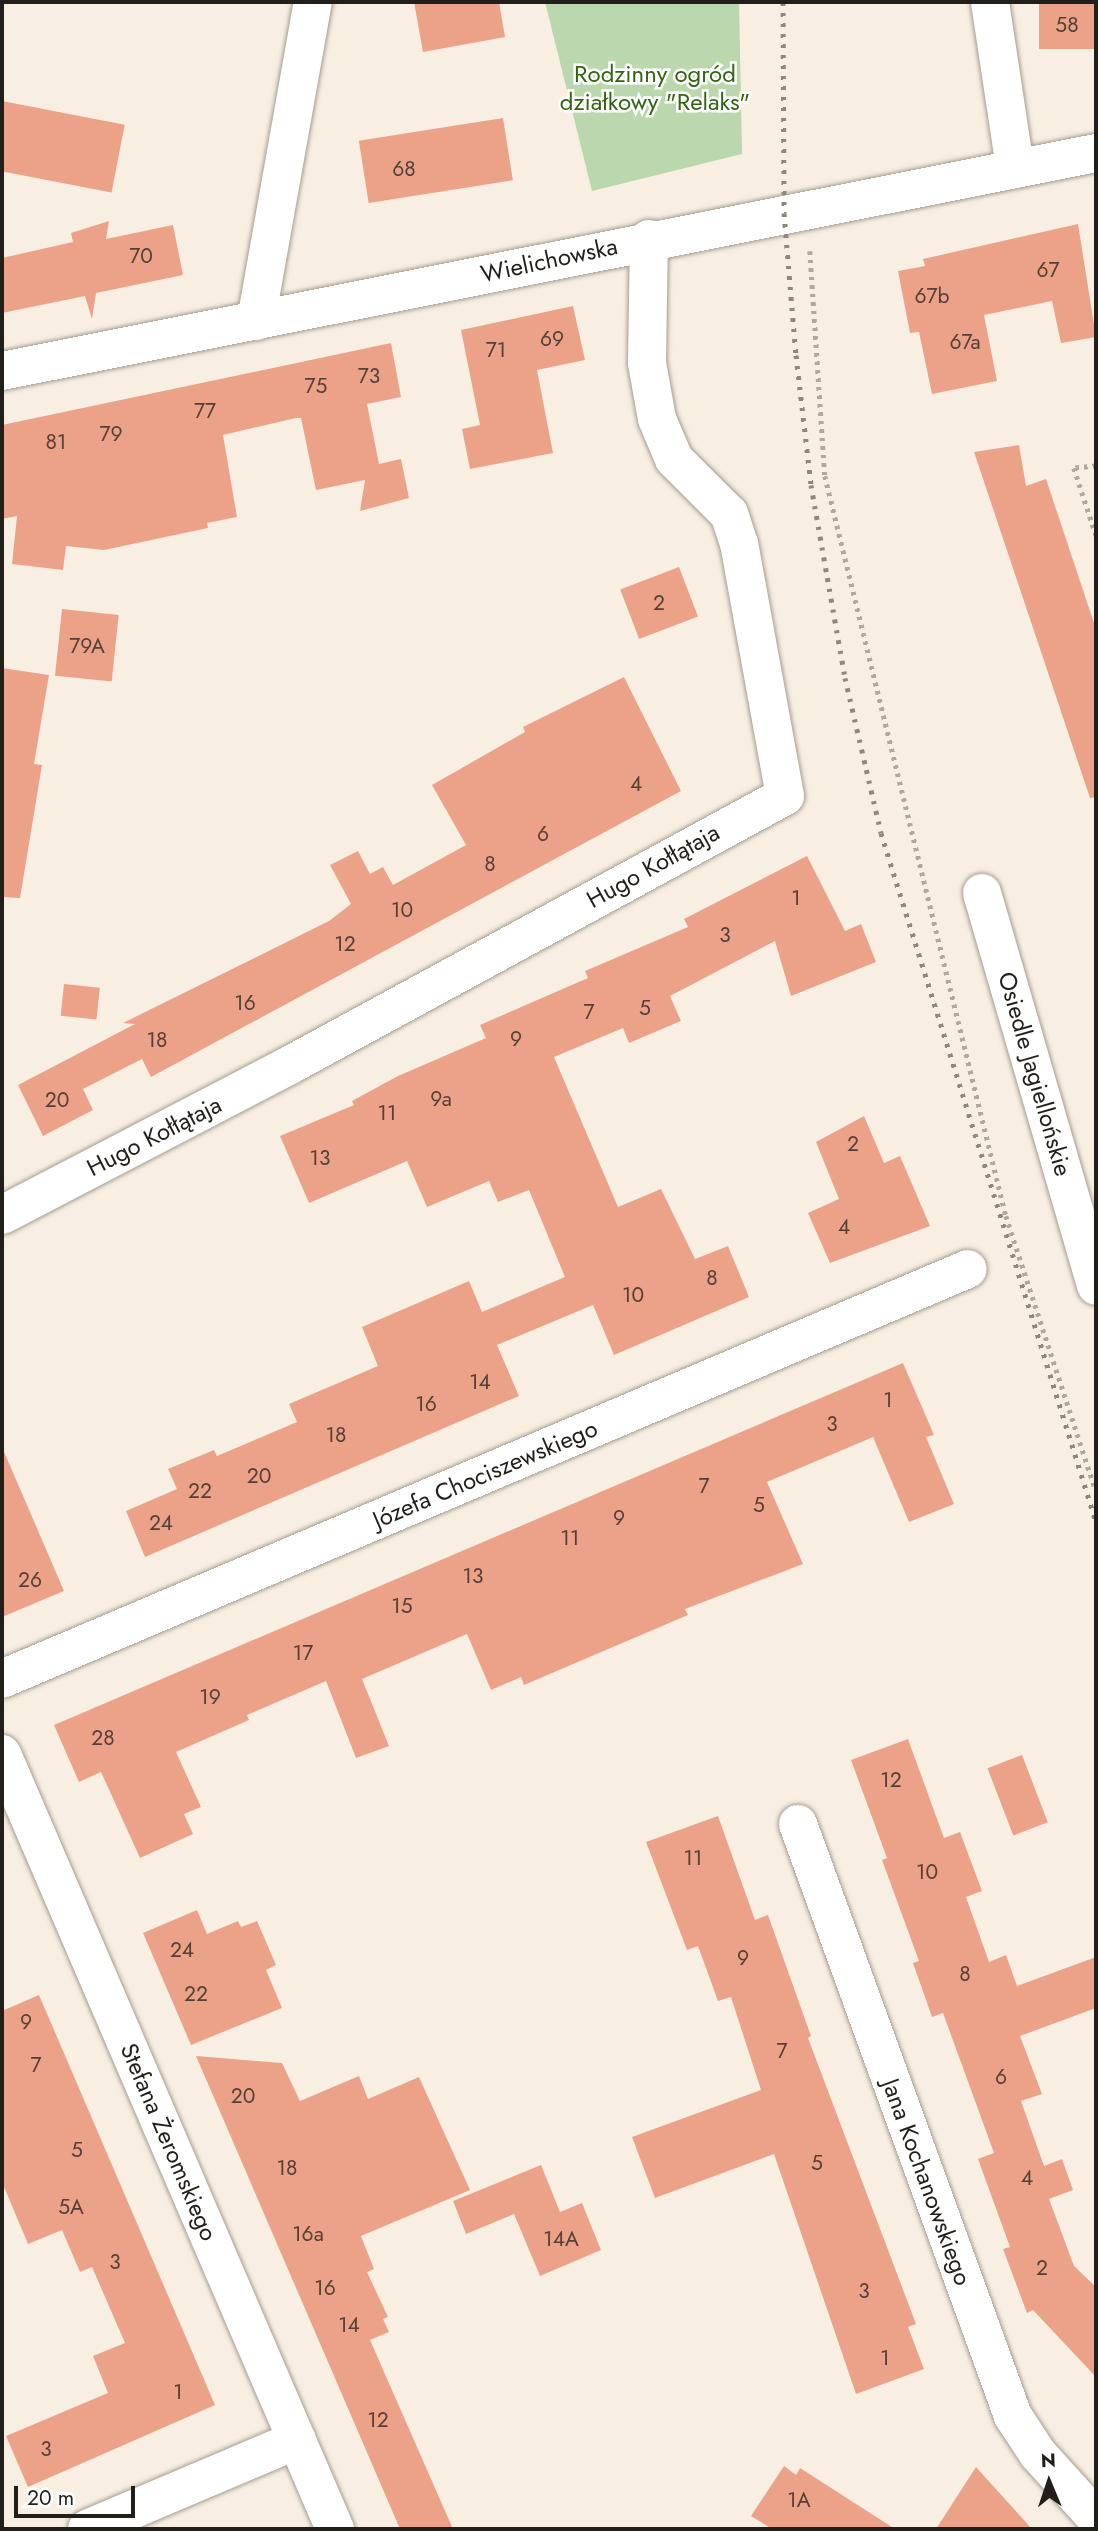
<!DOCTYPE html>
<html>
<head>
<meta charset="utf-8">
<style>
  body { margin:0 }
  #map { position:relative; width:1098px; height:2531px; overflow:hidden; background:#f8efe2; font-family:Jost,sans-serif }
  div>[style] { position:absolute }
  .green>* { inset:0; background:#bad7ad }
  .building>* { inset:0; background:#eca189; transform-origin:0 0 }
  .path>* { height:4.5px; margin-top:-2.25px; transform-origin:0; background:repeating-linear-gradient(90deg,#afa89d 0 3.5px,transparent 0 8.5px) }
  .roads { filter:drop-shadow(0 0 2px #a59d90) drop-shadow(0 0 2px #a59d90) }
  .minor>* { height:38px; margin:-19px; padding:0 19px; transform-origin:19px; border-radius:19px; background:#fff }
  .rail>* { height:5px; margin-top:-2.5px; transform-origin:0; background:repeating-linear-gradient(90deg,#8d877e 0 3.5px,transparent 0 10.5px) }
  span { translate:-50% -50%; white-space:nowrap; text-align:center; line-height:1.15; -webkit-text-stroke:5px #fff; paint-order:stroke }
  .number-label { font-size:21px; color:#544036 }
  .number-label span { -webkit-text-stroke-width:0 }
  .park-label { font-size:24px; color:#32650f }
  .street-label { font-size:24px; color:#221f1a }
  .frame { position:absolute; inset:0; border:4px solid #221f1a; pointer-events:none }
  .north { position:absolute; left:1014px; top:2447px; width:70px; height:70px; -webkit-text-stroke:5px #fff; paint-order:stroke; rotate:358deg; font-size:19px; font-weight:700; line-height:28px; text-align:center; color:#221f1a }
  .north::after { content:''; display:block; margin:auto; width:24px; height:32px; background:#221f1a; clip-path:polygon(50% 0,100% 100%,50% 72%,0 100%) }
  .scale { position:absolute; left:14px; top:2486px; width:121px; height:32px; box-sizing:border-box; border:4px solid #221f1a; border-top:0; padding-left:9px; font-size:21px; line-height:24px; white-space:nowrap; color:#221f1a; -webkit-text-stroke:5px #fff; paint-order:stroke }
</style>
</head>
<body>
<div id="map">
  <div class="green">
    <div style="clip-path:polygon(545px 2px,739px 2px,742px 154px,592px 191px)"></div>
  </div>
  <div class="building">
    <div style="clip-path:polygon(414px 2px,499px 2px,505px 37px,423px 52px)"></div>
    <div style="left:1039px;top:2px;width:57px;height:47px"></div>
    <div style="left:2px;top:101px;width:125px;height:69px;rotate:11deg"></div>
    <div style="left:503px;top:118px;width:63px;height:146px;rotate:81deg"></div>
    <div style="clip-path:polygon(109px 221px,106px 239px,173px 225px,183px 275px,96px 293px,92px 319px,85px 296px,2px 313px,2px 258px,73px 242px,71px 233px)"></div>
    <div style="clip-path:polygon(1078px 224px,1096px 337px,1061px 343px,1052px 301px,984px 315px,997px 381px,932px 394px,919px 332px,910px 333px,898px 271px,925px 266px,923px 259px)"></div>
    <div style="clip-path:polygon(573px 306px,585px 360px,537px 370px,553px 453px,470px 469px,462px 429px,480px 425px,461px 330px)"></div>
    <div style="clip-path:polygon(391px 343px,401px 397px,367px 404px,379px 464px,401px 459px,409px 498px,360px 511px,365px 480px,316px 490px,301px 418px,296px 418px,223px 435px,237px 517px,207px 523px,208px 528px,104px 550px,66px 546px,63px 570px,12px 564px,17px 516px,2px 519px,2px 425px)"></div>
    <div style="clip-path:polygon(1019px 445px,1026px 486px,1046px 479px,1096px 629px,1096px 797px,1090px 798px,974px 452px)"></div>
    <div style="left:679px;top:567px;width:53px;height:63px;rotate:69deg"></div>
    <div style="left:62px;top:609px;width:57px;height:67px;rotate:6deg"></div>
    <div style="clip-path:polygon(2px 668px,49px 675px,34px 764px,42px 765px,20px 898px,2px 897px)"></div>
    <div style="clip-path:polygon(624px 677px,681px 791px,151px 1077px,142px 1059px,83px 1089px,93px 1110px,43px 1136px,18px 1085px,135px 1024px,123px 1023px,329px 921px,351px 904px,330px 865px,358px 851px,370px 874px,383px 867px,393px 885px,466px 845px,432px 785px,525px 732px,523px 727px)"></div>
    <div style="clip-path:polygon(807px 856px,845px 931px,861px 924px,876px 962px,791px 996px,775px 941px,670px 996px,681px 1021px,629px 1043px,623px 1028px,554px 1057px,618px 1207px,661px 1189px,695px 1259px,728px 1246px,749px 1297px,614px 1355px,593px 1305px,497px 1345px,519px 1396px,145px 1557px,126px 1511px,177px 1489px,168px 1469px,214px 1450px,217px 1456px,297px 1422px,289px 1404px,378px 1366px,362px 1327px,469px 1281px,482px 1312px,565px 1277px,529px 1190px,498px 1202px,489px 1181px,427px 1207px,407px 1161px,309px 1203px,280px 1136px,354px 1105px,352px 1101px,398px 1076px,486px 1038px,480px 1025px,588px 978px,585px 971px,688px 927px,684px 919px)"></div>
    <div style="left:64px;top:984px;width:36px;height:32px;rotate:6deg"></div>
    <div style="clip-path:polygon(864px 1116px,884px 1163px,900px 1156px,930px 1226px,830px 1263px,808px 1213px,839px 1199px,816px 1142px)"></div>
    <div style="clip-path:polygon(903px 1363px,934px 1435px,926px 1437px,954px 1504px,909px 1522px,873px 1437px,767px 1482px,803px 1564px,685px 1609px,688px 1615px,524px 1685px,521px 1677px,491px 1690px,467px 1634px,362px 1679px,389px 1746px,356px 1758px,326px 1681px,247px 1715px,249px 1720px,176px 1752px,201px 1807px,184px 1814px,193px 1834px,140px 1858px,101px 1772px,79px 1782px,54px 1725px)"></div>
    <div style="clip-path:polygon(2px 1447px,64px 1591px,2px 1617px)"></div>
    <div style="clip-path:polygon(908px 1739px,944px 1838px,960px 1832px,982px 1891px,966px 1897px,989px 1962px,1006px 1955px,1017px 1986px,1096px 1957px,1096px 2008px,1020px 2036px,1042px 2094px,1021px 2101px,1044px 2166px,1062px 2159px,1073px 2190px,1049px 2199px,1074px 2266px,1096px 2287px,1096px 2377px,1033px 2310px,1027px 2313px,1003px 2249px,1010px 2247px,978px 2159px,994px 2153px,943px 2013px,932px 2017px,913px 1963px,919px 1961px,882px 1860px,887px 1858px,851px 1760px)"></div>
    <div style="left:1022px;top:1755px;width:72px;height:37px;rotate:69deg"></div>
    <div style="clip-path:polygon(718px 1816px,755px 1920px,768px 1915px,811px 2036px,808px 2038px,916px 2324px,908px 2327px,924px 2369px,856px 2394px,774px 2154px,655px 2198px,632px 2137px,761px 2090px,731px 1997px,718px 2001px,698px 1946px,687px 1950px,646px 1842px)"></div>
    <div style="clip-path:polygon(197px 1910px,207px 1934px,238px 1921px,241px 1927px,257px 1921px,276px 1965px,266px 1970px,282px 2008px,191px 2045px,143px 1933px)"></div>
    <div style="clip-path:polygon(39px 1995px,215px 2405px,28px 2487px,6px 2436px,108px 2393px,93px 2356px,125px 2343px,92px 2267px,80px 2272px,62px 2230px,28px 2244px,2px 2182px,2px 2011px)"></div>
    <div style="clip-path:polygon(196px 2056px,282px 2063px,300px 2101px,359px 2076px,368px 2099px,419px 2077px,470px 2190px,361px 2236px,374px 2269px,367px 2272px,388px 2317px,383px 2319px,389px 2332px,370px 2340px,453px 2529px,400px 2529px)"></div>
    <div style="clip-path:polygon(541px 2165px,560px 2212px,582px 2203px,601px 2250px,540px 2276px,514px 2214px,466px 2234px,453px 2201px)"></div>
    <div style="clip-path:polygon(784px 2466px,796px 2475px,800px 2468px,895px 2529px,772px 2529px,751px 2516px)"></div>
    <div style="clip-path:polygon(976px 2467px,1032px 2529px,936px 2529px)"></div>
  </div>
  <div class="path">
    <div style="left:810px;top:251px;width:225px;rotate:86.2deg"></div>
    <div style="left:825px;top:476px;width:762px;rotate:76.26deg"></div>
    <div style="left:1006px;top:1216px;width:289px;rotate:71.9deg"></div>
    <div style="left:1096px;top:466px;width:22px;rotate:175deg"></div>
    <div style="left:1074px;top:468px;width:71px;rotate:71.8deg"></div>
  </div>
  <div class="roads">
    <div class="minor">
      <div style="left:990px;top:2px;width:168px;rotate:81.4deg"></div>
      <div style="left:256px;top:321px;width:324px;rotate:-79.9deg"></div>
      <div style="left:2px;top:371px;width:1116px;rotate:-11.27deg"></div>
      <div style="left:982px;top:893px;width:409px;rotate:73.8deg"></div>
      <div style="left:2px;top:1215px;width:325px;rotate:-27.5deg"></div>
      <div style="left:290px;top:1065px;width:563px;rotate:-28.52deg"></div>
      <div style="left:785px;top:796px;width:256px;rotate:-100.3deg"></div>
      <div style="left:739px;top:544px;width:32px;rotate:-108deg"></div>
      <div style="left:729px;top:514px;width:78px;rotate:-135deg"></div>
      <div style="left:674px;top:459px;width:43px;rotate:-113deg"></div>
      <div style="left:657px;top:419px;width:57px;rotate:-100.1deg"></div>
      <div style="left:647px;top:363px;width:124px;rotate:-89.1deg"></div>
      <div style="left:2px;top:1679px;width:1049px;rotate:-23deg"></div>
      <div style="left:2px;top:1754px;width:844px;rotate:66.75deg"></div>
      <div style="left:798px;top:1824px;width:630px;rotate:70.04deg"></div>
      <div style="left:1013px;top:2416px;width:45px;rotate:56.7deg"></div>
      <div style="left:1038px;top:2454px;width:86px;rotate:47.8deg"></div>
      <div style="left:87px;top:2529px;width:228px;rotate:-23deg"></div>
    </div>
  </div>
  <div class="rail">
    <div style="left:783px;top:2px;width:211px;rotate:89.7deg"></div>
    <div style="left:784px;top:213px;width:143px;rotate:85.2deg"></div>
    <div style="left:796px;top:355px;width:131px;rotate:83.4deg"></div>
    <div style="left:811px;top:485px;width:196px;rotate:80deg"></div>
    <div style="left:845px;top:678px;width:159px;rotate:76.9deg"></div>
    <div style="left:881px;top:833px;width:722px;rotate:72.67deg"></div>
  </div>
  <div class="number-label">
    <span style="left:1067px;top:25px">58</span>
    <span style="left:404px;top:169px">68</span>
    <span style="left:141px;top:256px">70</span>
    <span style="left:1048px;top:270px">67</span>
    <span style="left:932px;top:296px">67b</span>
    <span style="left:552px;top:339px">69</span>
    <span style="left:965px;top:342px">67a</span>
    <span style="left:496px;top:350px">71</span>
    <span style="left:369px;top:376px">73</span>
    <span style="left:316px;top:386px">75</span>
    <span style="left:205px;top:411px">77</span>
    <span style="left:111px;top:434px">79</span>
    <span style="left:56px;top:442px">81</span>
    <span style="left:659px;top:603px">2</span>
    <span style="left:87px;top:646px">79A</span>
    <span style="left:636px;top:784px">4</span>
    <span style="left:543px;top:834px">6</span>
    <span style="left:490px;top:864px">8</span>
    <span style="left:796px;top:898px">1</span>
    <span style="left:402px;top:910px">10</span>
    <span style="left:725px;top:935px">3</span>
    <span style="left:345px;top:944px">12</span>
    <span style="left:245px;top:1003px">16</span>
    <span style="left:645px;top:1008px">5</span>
    <span style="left:589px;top:1012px">7</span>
    <span style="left:516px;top:1039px">9</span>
    <span style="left:157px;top:1040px">18</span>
    <span style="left:441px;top:1099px">9a</span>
    <span style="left:57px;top:1100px">20</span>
    <span style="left:387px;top:1113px">11</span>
    <span style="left:853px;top:1144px">2</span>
    <span style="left:320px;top:1158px">13</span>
    <span style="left:844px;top:1227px">4</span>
    <span style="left:712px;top:1278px">8</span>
    <span style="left:633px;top:1295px">10</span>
    <span style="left:480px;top:1382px">14</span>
    <span style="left:888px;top:1400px">1</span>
    <span style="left:426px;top:1404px">16</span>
    <span style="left:832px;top:1424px">3</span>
    <span style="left:336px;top:1435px">18</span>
    <span style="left:259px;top:1476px">20</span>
    <span style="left:704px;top:1486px">7</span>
    <span style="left:200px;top:1491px">22</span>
    <span style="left:759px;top:1505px">5</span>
    <span style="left:619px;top:1518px">9</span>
    <span style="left:161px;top:1523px">24</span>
    <span style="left:570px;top:1538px">11</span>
    <span style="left:473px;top:1576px">13</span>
    <span style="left:30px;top:1580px">26</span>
    <span style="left:402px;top:1606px">15</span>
    <span style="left:303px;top:1653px">17</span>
    <span style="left:210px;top:1697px">19</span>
    <span style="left:103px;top:1738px">28</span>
    <span style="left:891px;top:1780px">12</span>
    <span style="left:693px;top:1858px">11</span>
    <span style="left:927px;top:1872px">10</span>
    <span style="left:182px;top:1950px">24</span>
    <span style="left:743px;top:1958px">9</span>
    <span style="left:965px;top:1974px">8</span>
    <span style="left:196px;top:1994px">22</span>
    <span style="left:26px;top:2022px">9</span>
    <span style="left:782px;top:2051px">7</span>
    <span style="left:36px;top:2065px">7</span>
    <span style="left:1001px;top:2077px">6</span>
    <span style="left:243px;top:2096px">20</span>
    <span style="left:77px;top:2150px">5</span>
    <span style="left:817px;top:2163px">5</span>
    <span style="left:287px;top:2168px">18</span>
    <span style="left:1027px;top:2178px">4</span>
    <span style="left:71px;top:2207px">5A</span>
    <span style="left:308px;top:2234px">16a</span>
    <span style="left:561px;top:2239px">14A</span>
    <span style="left:115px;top:2262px">3</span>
    <span style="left:1042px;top:2268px">2</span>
    <span style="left:325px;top:2288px">16</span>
    <span style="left:864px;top:2291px">3</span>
    <span style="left:349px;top:2325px">14</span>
    <span style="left:885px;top:2358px">1</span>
    <span style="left:178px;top:2392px">1</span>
    <span style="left:378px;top:2420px">12</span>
    <span style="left:46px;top:2449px">3</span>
    <span style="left:799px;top:2500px">1A</span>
  </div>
  <div class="park-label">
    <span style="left:655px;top:88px">Rodzinny ogród<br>działkowy "Relaks"</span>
  </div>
  <div class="street-label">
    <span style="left:549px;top:260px;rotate:-12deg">Wielichowska</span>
    <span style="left:653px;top:866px;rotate:-29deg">Hugo Kołłątaja</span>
    <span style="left:1035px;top:1074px;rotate:74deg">Osiedle Jagiellońskie</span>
    <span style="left:154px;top:1136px;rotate:-27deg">Hugo Kołłątaja</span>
    <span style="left:485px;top:1474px;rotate:-23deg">Józefa Chociszewskiego</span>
    <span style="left:169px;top:2142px;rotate:67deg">Stefana Żeromskiego</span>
    <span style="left:927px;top:2182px;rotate:70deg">Jana Kochanowskiego</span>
  </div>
  <div class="frame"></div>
  <div class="north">N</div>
  <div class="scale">20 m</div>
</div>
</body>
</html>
